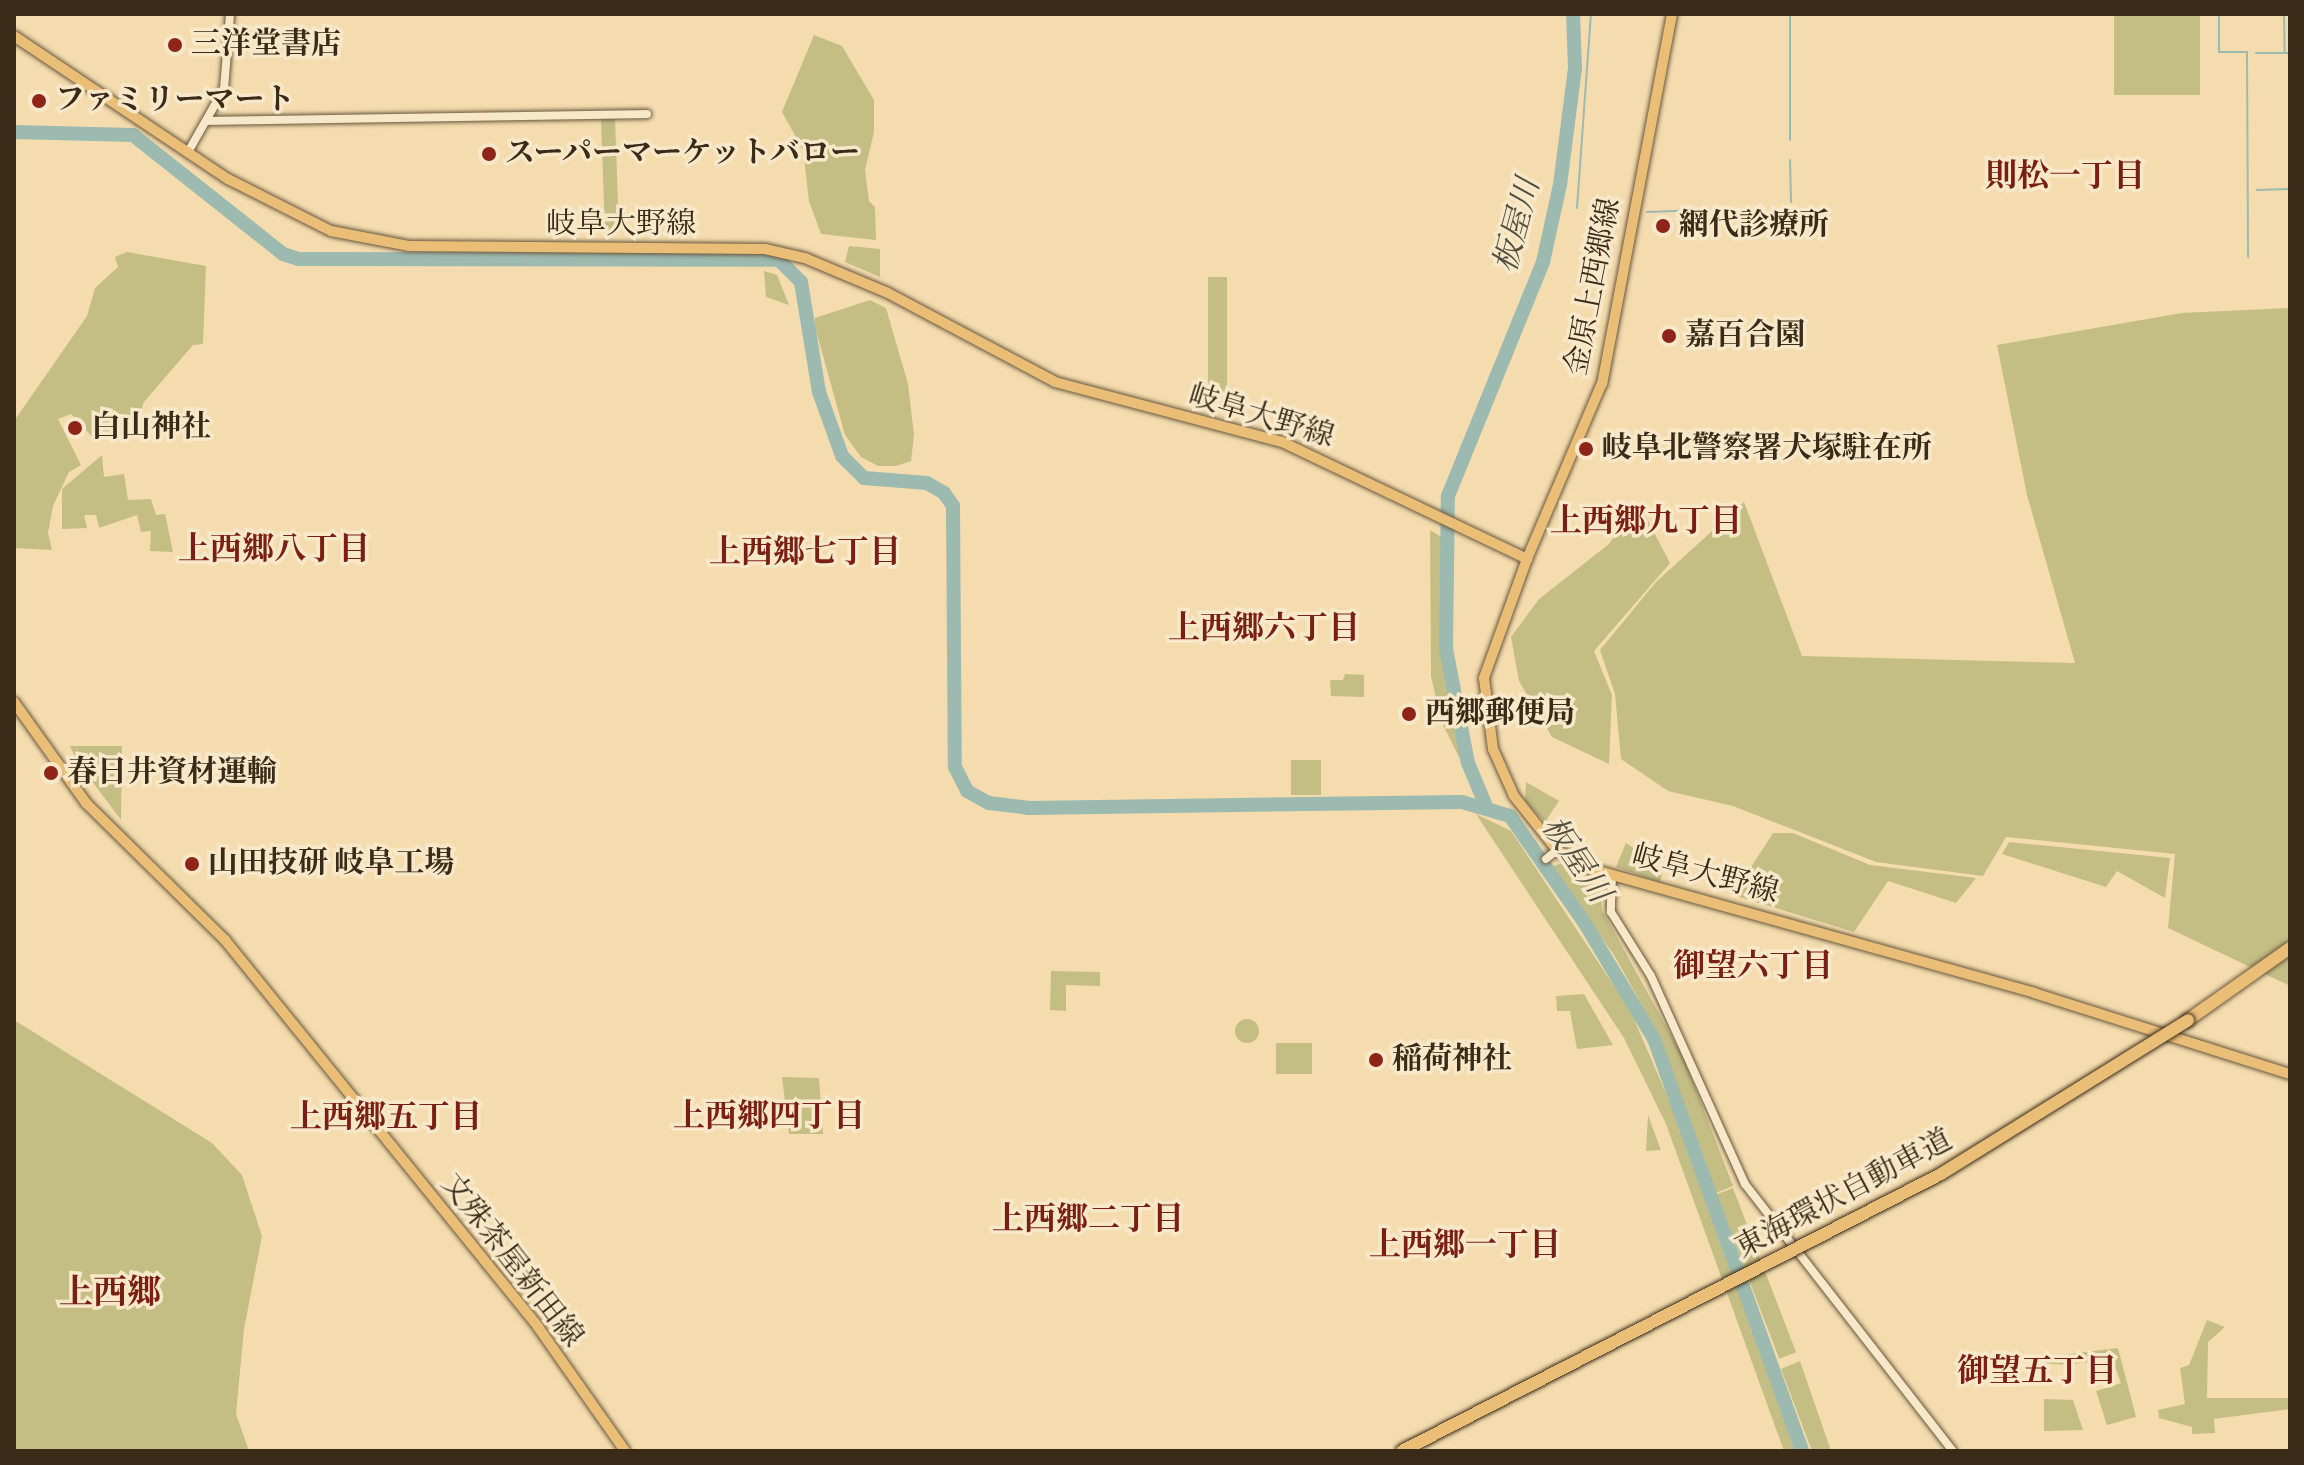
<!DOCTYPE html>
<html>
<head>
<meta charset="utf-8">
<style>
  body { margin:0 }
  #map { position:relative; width:2304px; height:1465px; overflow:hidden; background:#f4dcae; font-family:"IM FELL DW Pica","Noto Serif JP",serif }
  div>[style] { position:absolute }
  .green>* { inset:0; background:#c4be85; transform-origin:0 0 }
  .round { border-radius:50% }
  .stream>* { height:2px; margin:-1px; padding:0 1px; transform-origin:1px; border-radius:1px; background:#9cbab0 }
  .river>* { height:14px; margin:-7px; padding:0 7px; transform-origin:7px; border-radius:7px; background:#9cbab0 }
  .roads { filter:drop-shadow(0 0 2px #68573e) drop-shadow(0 0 2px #68573e) }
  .minor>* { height:8px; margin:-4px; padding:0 4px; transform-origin:4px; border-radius:4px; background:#f8e8ca }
  .major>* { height:10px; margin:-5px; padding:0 5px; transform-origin:5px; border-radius:5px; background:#eabe77 }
  .highway>* { height:12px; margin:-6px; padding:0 6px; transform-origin:6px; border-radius:6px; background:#eabe77 }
  .bridges { filter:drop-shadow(0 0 2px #3a2b18) drop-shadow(0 0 2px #3a2b18) }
  .highway-bridge>* { height:12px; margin:-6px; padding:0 6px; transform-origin:6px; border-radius:6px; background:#eabe77 }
  .dots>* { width:22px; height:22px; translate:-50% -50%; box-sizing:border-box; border:4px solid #f8e8ca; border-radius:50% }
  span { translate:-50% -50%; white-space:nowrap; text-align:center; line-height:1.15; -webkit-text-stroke:7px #f8e8ca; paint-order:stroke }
  .poi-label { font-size:30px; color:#3a2b18; font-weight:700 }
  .left { translate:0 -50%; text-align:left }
  .street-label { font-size:30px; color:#3a2b18 }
  .neighbourhood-label { font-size:32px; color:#7a1f14; font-weight:700 }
  .water-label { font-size:32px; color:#524f3e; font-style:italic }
  .quarter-label { font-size:34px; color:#7a1f14; font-weight:700 }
  .frame { position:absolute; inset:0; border:16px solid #3a2b18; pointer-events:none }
</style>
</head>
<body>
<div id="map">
  <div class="green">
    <div style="left:2114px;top:14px;width:86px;height:81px"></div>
    <div style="clip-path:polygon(814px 35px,842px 46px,874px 100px,874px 132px,865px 170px,869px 201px,875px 207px,876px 240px,821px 234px,809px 201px,803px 150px,782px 112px)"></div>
    <div style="left:615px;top:118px;width:114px;height:14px;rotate:88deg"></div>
    <div style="clip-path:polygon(849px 246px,880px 249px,880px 277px,845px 262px)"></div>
    <div style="clip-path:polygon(127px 252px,206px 266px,203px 344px,193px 345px,144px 402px,133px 434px,95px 440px,71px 414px,58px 419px,81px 465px,69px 472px,53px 506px,48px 533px,52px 550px,14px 548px,14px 421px,87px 316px,95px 288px,118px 267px,115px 257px)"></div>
    <div style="clip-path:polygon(764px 271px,777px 275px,789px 305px,766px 297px)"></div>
    <div style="left:1227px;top:277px;width:116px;height:19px;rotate:90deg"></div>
    <div style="clip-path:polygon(870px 300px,886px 308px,908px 384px,914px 435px,911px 461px,896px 466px,878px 466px,861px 457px,845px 435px,815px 327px,815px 318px)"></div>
    <div style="clip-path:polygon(2290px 308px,2290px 986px,2168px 928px,2175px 854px,2006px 837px,1983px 876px,1876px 862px,1733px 806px,1668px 791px,1621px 759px,1615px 694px,1600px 650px,1656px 582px,1744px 502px,1802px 656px,2075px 663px,2027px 495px,1997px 345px,2182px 313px)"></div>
    <div style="clip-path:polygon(102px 455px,104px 477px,124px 474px,128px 500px,151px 499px,156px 515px,165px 514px,173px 552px,150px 551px,151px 531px,141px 532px,137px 515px,99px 528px,96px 515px,84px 515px,87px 528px,62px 529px,62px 489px)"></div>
    <div style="clip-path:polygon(1644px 513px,1670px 563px,1594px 651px,1612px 695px,1609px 764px,1552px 737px,1519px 681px,1511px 637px,1539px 599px,1609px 544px,1628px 516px)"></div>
    <div style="clip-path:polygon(1430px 530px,1448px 541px,1440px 631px,1463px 765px,1441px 721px,1431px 676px)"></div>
    <div style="clip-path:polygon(1345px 674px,1364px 675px,1364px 697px,1331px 696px,1330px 680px,1343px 680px)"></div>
    <div style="clip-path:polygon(70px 746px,122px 746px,121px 820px,77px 761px)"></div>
    <div style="left:1291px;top:760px;width:30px;height:35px"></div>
    <div style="clip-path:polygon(1526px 782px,1559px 801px,1545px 822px,1525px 801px)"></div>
    <div style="clip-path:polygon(1476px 814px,1511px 831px,1630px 1010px,1678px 1121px,1798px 1451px,1784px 1451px,1666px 1124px,1624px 1038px)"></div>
    <div style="clip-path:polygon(1773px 833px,1793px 833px,1870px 865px,1976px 878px,1956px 903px,1888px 881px,1854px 932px,1733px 895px)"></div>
    <div style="clip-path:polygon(2009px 842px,2170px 858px,2165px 898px,2117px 871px,2106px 887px,2002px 854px)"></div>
    <div style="clip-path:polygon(1626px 843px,1663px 869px,1660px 882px,1616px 867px)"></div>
    <div style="clip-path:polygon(1563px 863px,1600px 889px,1602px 910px,1684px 1059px,1733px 1186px,1716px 1193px,1648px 1016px,1614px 955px,1550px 867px)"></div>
    <div style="clip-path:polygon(1051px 971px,1100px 972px,1100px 986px,1066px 985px,1066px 1011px,1050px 1010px)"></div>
    <div style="clip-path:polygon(1584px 994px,1613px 1045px,1577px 1049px,1570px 1011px,1557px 1011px,1556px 996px)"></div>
    <div class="round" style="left:1235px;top:1019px;width:24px;height:24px"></div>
    <div style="clip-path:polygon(14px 1020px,212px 1143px,242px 1175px,262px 1236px,244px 1329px,236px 1414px,249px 1451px,14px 1451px)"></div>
    <div style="left:1276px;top:1043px;width:36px;height:31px"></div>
    <div style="clip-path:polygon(782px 1077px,819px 1078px,823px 1134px,789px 1134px)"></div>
    <div style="clip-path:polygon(1648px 1115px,1661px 1150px,1646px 1151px)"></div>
    <div style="left:1733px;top:1188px;width:176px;height:18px;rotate:69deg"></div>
    <div style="clip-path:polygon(2207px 1320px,2225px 1327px,2208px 1342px,2207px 1398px,2290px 1398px,2290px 1409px,2214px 1419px,2215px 1433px,2192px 1434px,2192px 1427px,2159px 1418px,2158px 1410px,2185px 1404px,2180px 1368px,2189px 1365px)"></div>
    <div style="clip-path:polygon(2118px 1348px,2136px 1417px,2107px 1425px,2096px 1391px,2121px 1383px,2112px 1359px,2065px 1365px,2045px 1363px,2044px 1357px)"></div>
    <div style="clip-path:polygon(1800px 1361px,1831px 1451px,1812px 1451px,1781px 1369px)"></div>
    <div style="clip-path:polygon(2044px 1399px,2073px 1400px,2083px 1430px,2044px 1431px)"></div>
  </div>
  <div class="stream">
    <div style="left:1790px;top:14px;width:126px;rotate:90deg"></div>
    <div style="left:2219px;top:14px;width:38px;rotate:90deg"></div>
    <div style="left:2219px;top:52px;width:28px"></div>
    <div style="left:2247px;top:52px;width:205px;rotate:89.7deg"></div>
    <div style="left:2284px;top:14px;width:39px;rotate:89deg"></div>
    <div style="left:2256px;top:53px;width:34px"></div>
    <div style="left:1790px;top:160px;width:42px;rotate:88.6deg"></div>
    <div style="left:2257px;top:190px;width:33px;rotate:-2deg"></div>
    <div style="left:1577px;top:208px;width:195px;rotate:-85.9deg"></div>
    <div style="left:1647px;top:212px;width:34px;rotate:-2deg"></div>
  </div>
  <div class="river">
    <div style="left:14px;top:132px;width:119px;rotate:1.4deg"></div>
    <div style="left:133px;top:135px;width:191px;rotate:38.4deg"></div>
    <div style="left:283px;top:254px;width:16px;rotate:18deg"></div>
    <div style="left:298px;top:259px;width:481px;rotate:0.1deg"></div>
    <div style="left:779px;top:260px;width:31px;rotate:45deg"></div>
    <div style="left:801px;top:282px;width:111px;rotate:80.7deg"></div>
    <div style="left:819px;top:392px;width:68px;rotate:70.2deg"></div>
    <div style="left:842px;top:456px;width:31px;rotate:45deg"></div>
    <div style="left:864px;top:478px;width:63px;rotate:4.5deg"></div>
    <div style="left:927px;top:483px;width:20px;rotate:30deg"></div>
    <div style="left:944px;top:493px;width:16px;rotate:55deg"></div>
    <div style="left:953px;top:506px;width:261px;rotate:89.6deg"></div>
    <div style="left:955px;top:767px;width:27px;rotate:63deg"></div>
    <div style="left:967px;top:791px;width:25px;rotate:29deg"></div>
    <div style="left:989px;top:803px;width:39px;rotate:7deg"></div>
    <div style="left:1028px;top:808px;width:434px;rotate:-0.8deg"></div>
    <div style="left:1462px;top:802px;width:50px;rotate:16.3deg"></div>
    <div style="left:1510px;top:816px;width:129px;rotate:55.1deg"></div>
    <div style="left:1584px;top:922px;width:136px;rotate:59.1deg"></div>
    <div style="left:1654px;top:1039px;width:438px;rotate:70.2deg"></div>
    <div style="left:1486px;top:806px;width:47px;rotate:-112.7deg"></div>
    <div style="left:1468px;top:763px;width:116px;rotate:-100.9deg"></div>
    <div style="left:1446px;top:649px;width:153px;rotate:-89.3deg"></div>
    <div style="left:1448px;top:496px;width:253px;rotate:-67.9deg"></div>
    <div style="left:1543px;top:262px;width:79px;rotate:-77.6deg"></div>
    <div style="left:1560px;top:185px;width:118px;rotate:-82.7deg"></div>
    <div style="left:1575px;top:68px;width:54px;rotate:-92.1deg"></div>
  </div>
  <div class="roads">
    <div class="minor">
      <div style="left:208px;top:121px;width:439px;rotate:-0.9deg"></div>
      <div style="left:188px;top:152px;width:73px;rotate:-60.3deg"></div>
      <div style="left:224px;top:89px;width:75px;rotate:-85.4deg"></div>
      <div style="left:1546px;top:859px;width:14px;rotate:-39deg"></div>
      <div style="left:1612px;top:875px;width:37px;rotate:92deg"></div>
      <div style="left:1611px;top:912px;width:75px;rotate:58deg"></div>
      <div style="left:1651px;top:976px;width:228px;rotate:65.7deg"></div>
      <div style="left:1745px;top:1184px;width:338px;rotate:52.1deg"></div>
    </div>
    <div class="major">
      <div style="left:1672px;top:14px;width:376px;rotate:100.7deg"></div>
      <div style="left:1602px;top:383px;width:191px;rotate:113.1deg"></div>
      <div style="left:1527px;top:559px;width:127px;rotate:109.9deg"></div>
      <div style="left:1484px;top:678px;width:72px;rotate:82.8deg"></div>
      <div style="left:1493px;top:749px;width:51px;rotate:65.9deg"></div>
      <div style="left:1514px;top:796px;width:69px;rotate:51.5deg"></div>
      <div style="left:1557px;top:850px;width:39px;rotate:29deg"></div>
      <div style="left:1591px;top:869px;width:460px;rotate:15.6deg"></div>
      <div style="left:2034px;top:993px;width:269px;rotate:17.6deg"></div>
      <div style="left:14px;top:36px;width:257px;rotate:33.8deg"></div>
      <div style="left:228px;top:179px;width:115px;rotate:26.8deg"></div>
      <div style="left:331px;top:231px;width:79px;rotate:10.9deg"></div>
      <div style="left:409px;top:246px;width:356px;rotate:0.5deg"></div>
      <div style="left:765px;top:249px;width:41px;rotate:12.7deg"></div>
      <div style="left:805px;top:258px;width:88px;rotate:22.8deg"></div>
      <div style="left:886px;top:292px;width:191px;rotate:28deg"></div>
      <div style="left:1055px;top:382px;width:235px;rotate:14.8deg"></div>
      <div style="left:1282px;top:442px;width:272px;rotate:25.5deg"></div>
      <div style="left:14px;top:702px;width:124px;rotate:54.5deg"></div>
      <div style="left:86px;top:803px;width:195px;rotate:44.6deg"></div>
      <div style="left:225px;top:940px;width:498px;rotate:51deg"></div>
      <div style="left:538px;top:1327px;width:151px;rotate:54.9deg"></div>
    </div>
    <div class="highway">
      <div style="left:2188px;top:1020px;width:125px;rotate:-35.2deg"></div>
    </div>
  </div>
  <div class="bridges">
    <div class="highway-bridge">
      <div style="left:1402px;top:1451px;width:606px;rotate:-27.2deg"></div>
      <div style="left:1941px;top:1174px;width:291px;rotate:-31.9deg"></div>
    </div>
  </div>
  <div class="dots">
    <div style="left:175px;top:45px;background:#8f2418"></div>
    <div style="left:39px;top:101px;background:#8f2418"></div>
    <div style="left:489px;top:154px;background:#8f2418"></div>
    <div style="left:1663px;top:226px;background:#8f2418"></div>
    <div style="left:1669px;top:336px;background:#8f2418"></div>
    <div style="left:75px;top:428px;background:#8f2418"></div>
    <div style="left:1586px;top:449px;background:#8f2418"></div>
    <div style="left:1409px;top:714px;background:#8f2418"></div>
    <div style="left:51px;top:773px;background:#8f2418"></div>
    <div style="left:192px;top:864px;background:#8f2418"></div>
    <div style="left:1376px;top:1060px;background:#8f2418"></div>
  </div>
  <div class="poi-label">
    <span class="left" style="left:191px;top:45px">三洋堂書店</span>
    <span class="left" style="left:55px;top:101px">ファミリーマート</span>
    <span class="left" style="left:505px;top:154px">スーパーマーケットバロー</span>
    <span class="left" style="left:1679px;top:226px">網代診療所</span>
    <span class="left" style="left:1685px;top:336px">嘉百合園</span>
    <span class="left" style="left:91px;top:428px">白山神社</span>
    <span class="left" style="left:1602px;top:449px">岐阜北警察署犬塚駐在所</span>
    <span class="left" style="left:1425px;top:714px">西郷郵便局</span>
    <span class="left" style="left:67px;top:773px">春日井資材運輸</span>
    <span class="left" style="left:208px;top:864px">山田技研 岐阜工場</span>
    <span class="left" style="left:1392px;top:1060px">稲荷神社</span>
  </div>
  <div class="street-label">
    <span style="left:621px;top:225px">岐阜大野線</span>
    <span style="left:1594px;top:287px;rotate:-79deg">金原上西郷線</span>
    <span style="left:1261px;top:417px;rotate:17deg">岐阜大野線</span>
    <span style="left:1705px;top:875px;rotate:15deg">岐阜大野線</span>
    <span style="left:1844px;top:1195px;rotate:-28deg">東海環状自動車道</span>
    <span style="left:511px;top:1261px;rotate:52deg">文殊茶屋新田線</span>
  </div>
  <div class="neighbourhood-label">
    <span style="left:2065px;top:177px">則松一丁目</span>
    <span style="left:1646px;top:522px">上西郷九丁目</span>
    <span style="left:274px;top:550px">上西郷八丁目</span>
    <span style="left:805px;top:553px">上西郷七丁目</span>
    <span style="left:1264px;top:629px">上西郷六丁目</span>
    <span style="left:1753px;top:967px">御望六丁目</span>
    <span style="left:769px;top:1117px">上西郷四丁目</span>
    <span style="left:386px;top:1118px">上西郷五丁目</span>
    <span style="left:1088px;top:1220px">上西郷二丁目</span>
    <span style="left:1465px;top:1246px">上西郷一丁目</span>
    <span style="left:2037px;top:1372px">御望五丁目</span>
  </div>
  <div class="water-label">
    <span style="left:1518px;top:226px;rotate:-75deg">板屋川</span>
    <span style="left:1575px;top:860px;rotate:56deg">板屋川</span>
  </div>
  <div class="quarter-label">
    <span style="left:110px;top:1294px">上西郷</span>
  </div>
  <div class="frame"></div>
</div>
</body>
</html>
